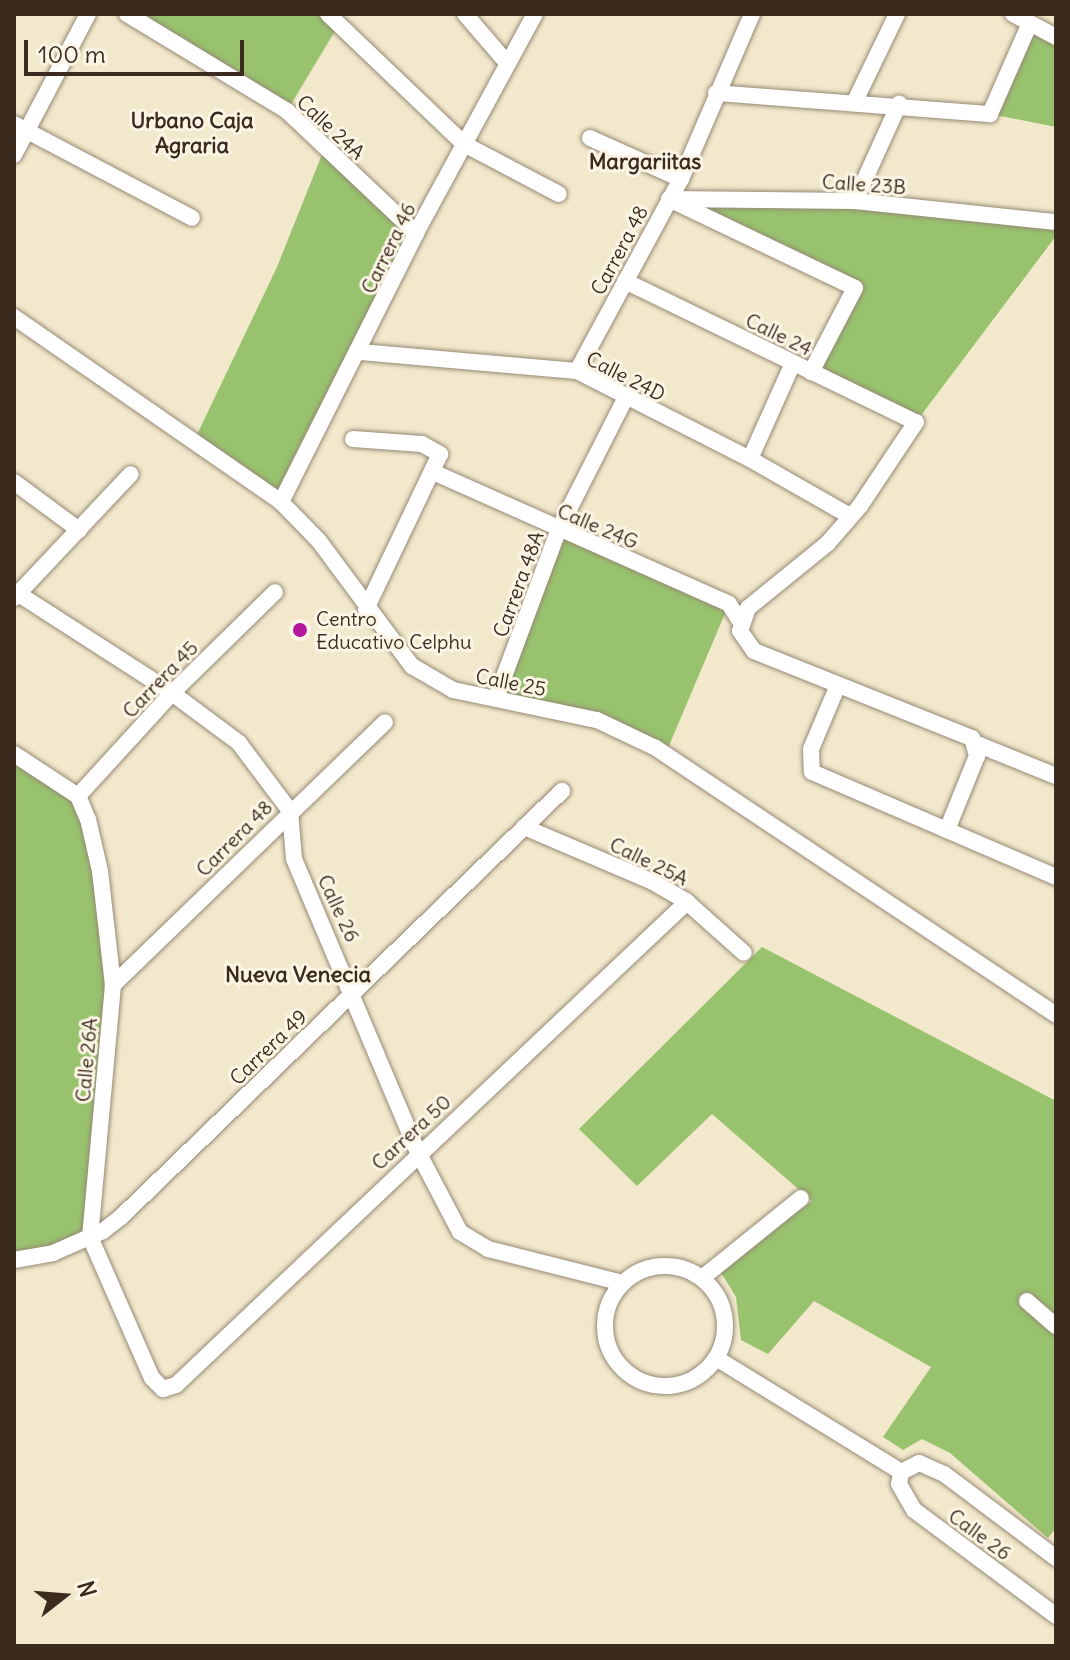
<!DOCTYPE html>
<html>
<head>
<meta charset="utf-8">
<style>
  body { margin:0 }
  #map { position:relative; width:1070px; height:1660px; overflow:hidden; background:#f2e8cc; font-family:Delius,sans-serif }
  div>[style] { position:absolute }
  .green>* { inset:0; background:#98c26e }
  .roads { filter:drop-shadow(0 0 2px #968975) drop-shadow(0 0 2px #968975) }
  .street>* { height:16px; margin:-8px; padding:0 8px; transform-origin:8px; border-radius:8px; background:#fff }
  .street>.ring { margin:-8px; padding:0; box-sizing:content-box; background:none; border:16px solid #fff; border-radius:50% }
  .dots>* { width:22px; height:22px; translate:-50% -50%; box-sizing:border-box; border:4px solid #fcf5e5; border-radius:50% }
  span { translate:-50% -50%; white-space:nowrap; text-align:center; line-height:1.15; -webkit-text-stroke:6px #fcf5e5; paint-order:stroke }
  .street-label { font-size:20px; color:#3b2a1e }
  .poi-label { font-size:20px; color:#3b2a1e }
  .left { translate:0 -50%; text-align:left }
  .neighbourhood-label { font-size:22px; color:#3b2a1e; font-weight:700 }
  .frame { position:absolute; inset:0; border:16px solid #3b2a1e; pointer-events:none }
  .north { position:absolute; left:24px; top:1556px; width:80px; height:80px; -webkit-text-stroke:6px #fcf5e5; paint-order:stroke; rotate:73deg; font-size:22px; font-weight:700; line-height:32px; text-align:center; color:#3b2a1e }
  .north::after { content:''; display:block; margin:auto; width:28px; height:36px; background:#3b2a1e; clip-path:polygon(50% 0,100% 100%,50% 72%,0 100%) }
  .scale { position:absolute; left:24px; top:40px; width:220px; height:36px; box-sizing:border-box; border:4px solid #3b2a1e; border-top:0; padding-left:10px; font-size:24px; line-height:28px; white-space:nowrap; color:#3b2a1e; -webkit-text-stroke:6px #fcf5e5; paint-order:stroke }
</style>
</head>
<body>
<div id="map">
  <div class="green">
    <div style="clip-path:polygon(127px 14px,327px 14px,338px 26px,287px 111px)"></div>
    <div style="clip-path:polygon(1030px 23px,1056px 39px,1056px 127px,990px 114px)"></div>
    <div style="clip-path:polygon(325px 147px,416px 233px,281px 502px,193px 443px,277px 267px)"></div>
    <div style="clip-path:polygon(669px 199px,863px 202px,1056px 222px,1056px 236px,916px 422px,811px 372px,855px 289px)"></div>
    <div style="clip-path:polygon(558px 531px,729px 604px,665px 755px,597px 720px,496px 698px)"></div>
    <div style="clip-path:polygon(14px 754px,78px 796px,113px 985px,90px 1237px,14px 1260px)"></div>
    <div style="clip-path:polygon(762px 947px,1056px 1101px,1056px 1528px,1048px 1538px,950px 1453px,922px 1439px,903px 1450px,883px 1437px,931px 1367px,814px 1301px,768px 1354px,741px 1340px,736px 1297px,719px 1269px,812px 1201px,712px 1114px,637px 1186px,579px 1129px)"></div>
  </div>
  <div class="roads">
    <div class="street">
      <div style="left:127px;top:14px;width:187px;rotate:31.2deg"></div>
      <div style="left:287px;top:111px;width:178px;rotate:43.4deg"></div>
      <div style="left:328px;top:14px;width:188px;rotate:43.7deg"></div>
      <div style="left:464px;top:144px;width:107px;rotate:27.8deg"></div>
      <div style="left:465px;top:14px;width:65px;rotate:49.4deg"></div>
      <div style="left:1013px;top:14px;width:49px;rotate:28.1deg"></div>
      <div style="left:716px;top:93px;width:275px;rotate:4.4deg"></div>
      <div style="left:990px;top:114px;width:99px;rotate:-66.3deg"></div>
      <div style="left:855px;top:101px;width:97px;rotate:-64.2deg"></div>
      <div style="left:14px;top:124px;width:201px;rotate:27.8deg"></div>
      <div style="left:590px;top:138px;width:100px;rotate:24.3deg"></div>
      <div style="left:14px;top:155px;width:159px;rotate:-62.3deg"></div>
      <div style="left:669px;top:199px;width:186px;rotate:0.6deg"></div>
      <div style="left:855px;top:201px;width:202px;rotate:6deg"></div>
      <div style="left:855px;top:201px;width:107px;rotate:-65.6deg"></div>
      <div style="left:675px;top:202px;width:199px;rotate:25.5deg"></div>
      <div style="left:855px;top:288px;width:95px;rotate:117.6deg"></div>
      <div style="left:625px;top:281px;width:323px;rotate:25.9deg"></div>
      <div style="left:916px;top:422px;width:101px;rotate:123.7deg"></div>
      <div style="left:860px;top:506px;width:49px;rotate:130.9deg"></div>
      <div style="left:828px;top:543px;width:103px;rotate:140.9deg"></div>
      <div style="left:748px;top:608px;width:24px;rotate:109deg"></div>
      <div style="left:740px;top:631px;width:24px;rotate:55deg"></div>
      <div style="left:754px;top:651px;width:235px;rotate:21.8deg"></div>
      <div style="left:972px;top:738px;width:19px;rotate:74deg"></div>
      <div style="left:977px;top:756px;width:80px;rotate:112.1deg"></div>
      <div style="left:14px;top:317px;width:325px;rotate:34.7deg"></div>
      <div style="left:281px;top:502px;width:54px;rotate:45.7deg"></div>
      <div style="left:319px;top:541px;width:156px;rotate:53.4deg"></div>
      <div style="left:412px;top:666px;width:48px;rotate:30.3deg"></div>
      <div style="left:453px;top:690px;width:147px;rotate:11.8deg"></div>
      <div style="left:597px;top:720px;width:65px;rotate:25.4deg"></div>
      <div style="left:656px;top:748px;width:481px;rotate:33.7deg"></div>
      <div style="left:360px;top:352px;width:218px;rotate:5deg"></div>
      <div style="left:577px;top:371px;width:194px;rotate:27deg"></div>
      <div style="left:750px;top:459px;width:115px;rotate:29.7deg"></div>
      <div style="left:577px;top:371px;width:218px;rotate:-61.6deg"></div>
      <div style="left:681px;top:179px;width:180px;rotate:-66.7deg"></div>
      <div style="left:353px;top:439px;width:69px;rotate:4.1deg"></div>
      <div style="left:422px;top:444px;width:21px;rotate:29deg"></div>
      <div style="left:440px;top:454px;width:172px;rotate:115.5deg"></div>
      <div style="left:750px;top:459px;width:105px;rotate:-65.9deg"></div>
      <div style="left:433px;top:472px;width:324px;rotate:24deg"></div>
      <div style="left:729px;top:604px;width:20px;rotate:57deg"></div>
      <div style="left:14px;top:482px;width:81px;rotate:36.4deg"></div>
      <div style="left:281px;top:502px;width:301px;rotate:-63.3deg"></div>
      <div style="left:416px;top:233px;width:249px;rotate:-61.5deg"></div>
      <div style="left:14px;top:591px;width:188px;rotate:32.8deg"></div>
      <div style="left:172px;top:693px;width:84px;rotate:36.7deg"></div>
      <div style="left:239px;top:743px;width:85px;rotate:53.1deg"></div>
      <div style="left:290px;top:811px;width:48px;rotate:85.2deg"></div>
      <div style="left:294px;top:859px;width:318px;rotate:67.1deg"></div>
      <div style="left:418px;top:1152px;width:90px;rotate:62.3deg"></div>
      <div style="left:460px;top:1232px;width:33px;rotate:31deg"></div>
      <div style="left:488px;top:1249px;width:138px;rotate:14.2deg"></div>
      <div style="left:14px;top:598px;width:170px;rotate:-46.7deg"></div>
      <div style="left:838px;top:685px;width:69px;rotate:112.9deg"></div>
      <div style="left:811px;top:749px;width:23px;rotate:88deg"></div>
      <div style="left:812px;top:772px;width:266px;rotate:23.3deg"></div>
      <div style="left:496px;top:698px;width:178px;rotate:-69.6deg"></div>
      <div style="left:558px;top:531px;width:148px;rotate:-63.1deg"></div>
      <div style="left:977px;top:744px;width:85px;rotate:22.1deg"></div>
      <div style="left:14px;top:754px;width:77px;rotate:33.3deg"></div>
      <div style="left:78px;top:796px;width:25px;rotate:67deg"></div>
      <div style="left:88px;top:819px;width:53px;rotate:77deg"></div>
      <div style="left:100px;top:871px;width:115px;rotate:83.5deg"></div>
      <div style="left:113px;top:985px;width:253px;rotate:95.2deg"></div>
      <div style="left:90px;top:1237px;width:154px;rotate:66.3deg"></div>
      <div style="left:152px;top:1378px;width:16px;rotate:45deg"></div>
      <div style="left:163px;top:1389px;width:14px;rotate:-17deg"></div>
      <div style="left:176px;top:1385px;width:703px;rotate:-43.39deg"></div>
      <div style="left:78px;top:796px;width:139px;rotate:-47.6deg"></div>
      <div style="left:172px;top:693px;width:144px;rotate:-44.4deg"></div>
      <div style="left:524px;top:827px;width:140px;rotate:23.1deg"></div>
      <div style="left:653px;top:882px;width:39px;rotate:30deg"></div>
      <div style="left:687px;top:902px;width:76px;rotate:41.8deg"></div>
      <div style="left:113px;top:985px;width:378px;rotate:-44deg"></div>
      <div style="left:14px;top:1260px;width:40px;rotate:-10deg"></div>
      <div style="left:53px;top:1253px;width:55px;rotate:-23.7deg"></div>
      <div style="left:103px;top:1231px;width:24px;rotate:-38deg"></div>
      <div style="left:122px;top:1216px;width:612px;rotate:-44.01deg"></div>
      <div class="ring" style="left:605px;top:1266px;width:104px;height:104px"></div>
      <div style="left:702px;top:1278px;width:127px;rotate:-38.9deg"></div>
      <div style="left:1027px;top:1301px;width:38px;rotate:41deg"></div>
      <div style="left:716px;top:1358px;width:217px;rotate:31.6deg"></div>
      <div style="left:1056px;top:1558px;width:140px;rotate:-143.1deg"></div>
      <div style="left:944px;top:1474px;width:27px;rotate:-156deg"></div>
      <div style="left:919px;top:1463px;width:20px;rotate:153deg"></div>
      <div style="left:901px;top:1472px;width:12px;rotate:99deg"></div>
      <div style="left:899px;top:1484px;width:30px;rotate:60deg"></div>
      <div style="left:914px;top:1510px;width:177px;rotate:36.7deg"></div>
    </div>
  </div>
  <div class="dots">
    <div style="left:300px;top:630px;background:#b5179e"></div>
  </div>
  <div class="street-label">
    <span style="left:331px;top:127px;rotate:43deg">Calle 24A</span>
    <span style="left:864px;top:184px;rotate:4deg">Calle 23B</span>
    <span style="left:388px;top:248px;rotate:-64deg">Carrera 46</span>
    <span style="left:619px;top:250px;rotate:-62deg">Carrera 48</span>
    <span style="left:779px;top:334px;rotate:26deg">Calle 24</span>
    <span style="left:626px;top:376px;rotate:27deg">Calle 24D</span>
    <span style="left:598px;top:526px;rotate:23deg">Calle 24G</span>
    <span style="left:518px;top:584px;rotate:-70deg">Carrera 48A</span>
    <span style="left:160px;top:679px;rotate:-46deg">Carrera 45</span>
    <span style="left:511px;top:682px;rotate:11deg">Calle 25</span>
    <span style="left:234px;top:838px;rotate:-45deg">Carrera 48</span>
    <span style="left:649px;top:861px;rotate:26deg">Calle 25A</span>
    <span style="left:339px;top:908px;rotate:65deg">Calle 26</span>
    <span style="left:268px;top:1047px;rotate:-44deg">Carrera 49</span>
    <span style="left:86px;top:1060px;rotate:-85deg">Calle 26A</span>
    <span style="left:411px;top:1132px;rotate:-43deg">Carrera 50</span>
    <span style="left:980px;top:1534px;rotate:36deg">Calle 26</span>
  </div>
  <div class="poi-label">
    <span class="left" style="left:316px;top:630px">Centro<br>Educativo Celphu</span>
  </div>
  <div class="neighbourhood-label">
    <span style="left:192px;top:133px">Urbano Caja<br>Agraria</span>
    <span style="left:645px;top:162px">Margariitas</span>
    <span style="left:298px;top:975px">Nueva Venecia</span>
  </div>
  <div class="frame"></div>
  <div class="north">N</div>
  <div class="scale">100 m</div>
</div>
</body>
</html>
